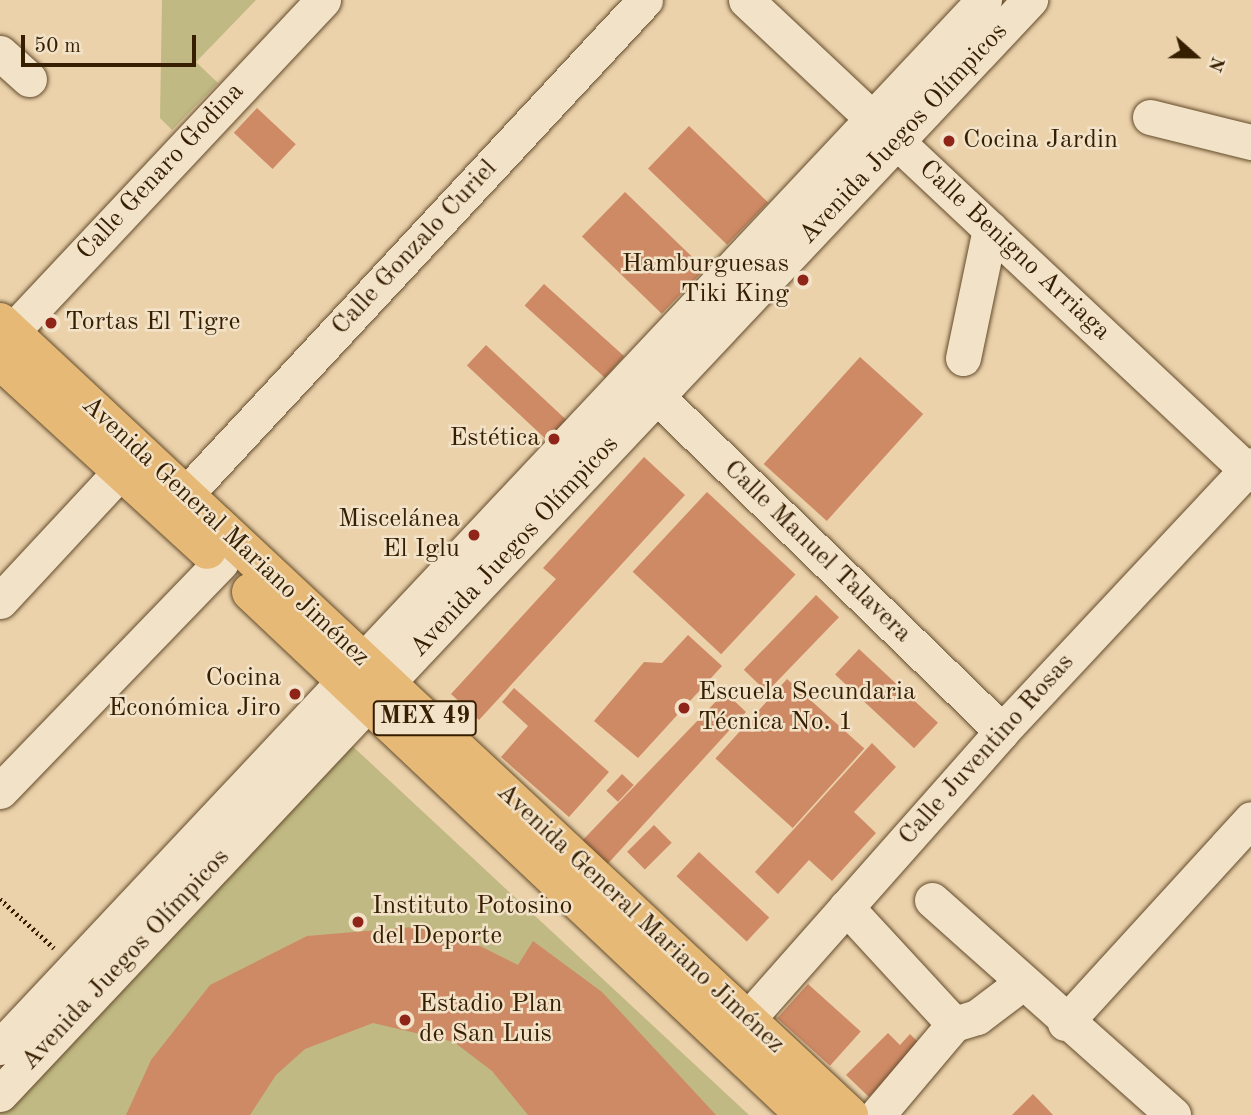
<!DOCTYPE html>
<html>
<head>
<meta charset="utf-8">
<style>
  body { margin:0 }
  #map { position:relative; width:1251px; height:1115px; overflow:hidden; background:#ebd2ab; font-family:"Old Standard TT",serif }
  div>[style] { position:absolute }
  .green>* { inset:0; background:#c0b983 }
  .building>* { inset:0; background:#ce8a65; transform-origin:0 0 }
  .path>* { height:4.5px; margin-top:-2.25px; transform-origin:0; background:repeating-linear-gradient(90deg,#361e00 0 2px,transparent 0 5.5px) }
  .roads { filter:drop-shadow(0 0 2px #634b2b) drop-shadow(0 0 2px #634b2b) }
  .minor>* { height:35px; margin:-17.5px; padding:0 17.5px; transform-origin:17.5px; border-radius:17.5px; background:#f2e2c8 }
  .major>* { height:38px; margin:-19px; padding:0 19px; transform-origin:19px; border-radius:19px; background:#e6b976 }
  .dots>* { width:19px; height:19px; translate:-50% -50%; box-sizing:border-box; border:4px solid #f2e2c8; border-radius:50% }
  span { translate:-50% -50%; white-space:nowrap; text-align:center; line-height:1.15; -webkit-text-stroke:5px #f2e2c8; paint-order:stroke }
  .shield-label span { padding:2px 5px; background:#f2e2c8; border:2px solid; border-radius:5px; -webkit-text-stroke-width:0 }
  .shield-label { font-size:24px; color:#361e00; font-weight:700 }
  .street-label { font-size:26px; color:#361e00 }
  .poi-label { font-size:26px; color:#361e00 }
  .left { translate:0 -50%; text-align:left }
  .right { translate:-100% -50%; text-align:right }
  .north { position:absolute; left:1160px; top:21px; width:70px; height:70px; -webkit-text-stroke:5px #f2e2c8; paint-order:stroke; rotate:111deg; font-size:19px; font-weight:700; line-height:28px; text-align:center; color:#361e00 }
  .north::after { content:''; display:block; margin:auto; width:24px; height:32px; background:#361e00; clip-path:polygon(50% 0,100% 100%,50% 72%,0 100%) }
  .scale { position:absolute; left:21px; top:35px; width:175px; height:32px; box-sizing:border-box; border:4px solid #361e00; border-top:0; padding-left:9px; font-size:21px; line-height:24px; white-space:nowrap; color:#361e00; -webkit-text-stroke:5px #f2e2c8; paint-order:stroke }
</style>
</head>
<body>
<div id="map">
  <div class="green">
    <div style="clip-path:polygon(162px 0,256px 0,196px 62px,218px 83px,172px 130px,160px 118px)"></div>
    <div style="clip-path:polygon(348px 742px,749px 1115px,0 1115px,0 1103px)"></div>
  </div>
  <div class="building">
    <div style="left:257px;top:108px;width:53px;height:34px;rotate:43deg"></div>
    <div style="left:689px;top:126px;width:110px;height:59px;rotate:44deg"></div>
    <div style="left:625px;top:192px;width:111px;height:62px;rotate:44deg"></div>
    <div style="left:544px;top:284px;width:108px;height:29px;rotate:42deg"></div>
    <div style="left:486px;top:345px;width:110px;height:28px;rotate:43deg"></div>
    <div style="left:860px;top:357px;width:85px;height:144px;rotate:42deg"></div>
    <div style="clip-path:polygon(644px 457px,685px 495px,479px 720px,451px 694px,556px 579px,543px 568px)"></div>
    <div style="left:707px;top:492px;width:121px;height:109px;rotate:43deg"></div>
    <div style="left:816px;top:595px;width:32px;height:104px;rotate:44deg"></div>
    <div style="clip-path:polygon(688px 635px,722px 666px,638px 758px,594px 721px,644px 662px,662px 663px)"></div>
    <div style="left:859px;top:649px;width:108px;height:35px;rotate:43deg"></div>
    <div style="left:787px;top:679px;width:104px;height:107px;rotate:42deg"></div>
    <div style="clip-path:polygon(514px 688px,609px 772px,569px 817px,501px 757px,528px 726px,502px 702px)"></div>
    <div style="clip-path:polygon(725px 692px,746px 712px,603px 869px,578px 845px)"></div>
    <div style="clip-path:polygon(872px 743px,896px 767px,854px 812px,876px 833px,832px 881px,809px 860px,778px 894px,755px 872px)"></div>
    <div style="left:622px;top:774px;width:16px;height:23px;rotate:43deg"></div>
    <div style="left:654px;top:825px;width:25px;height:38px;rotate:45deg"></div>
    <div style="left:699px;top:852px;width:96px;height:33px;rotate:43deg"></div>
    <div style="clip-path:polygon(413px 927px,464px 938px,518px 965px,533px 941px,602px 992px,716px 1115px,528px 1115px,492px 1071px,454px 1042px,373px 1023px,305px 1049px,276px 1075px,250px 1115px,126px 1115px,151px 1060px,210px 985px,307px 936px)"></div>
    <div style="left:808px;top:984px;width:71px;height:46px;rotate:42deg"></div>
    <div style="clip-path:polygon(888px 1033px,900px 1045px,910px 1034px,921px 1045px,869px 1097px,846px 1075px)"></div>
    <div style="clip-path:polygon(1033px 1094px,1053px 1115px,1012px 1115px)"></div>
  </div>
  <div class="path">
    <div style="left:0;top:899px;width:73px;rotate:42.2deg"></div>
  </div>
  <div class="roads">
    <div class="minor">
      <div style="left:746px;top:0;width:693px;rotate:43.19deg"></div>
      <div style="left:0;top:53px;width:39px;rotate:42deg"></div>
      <div style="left:1150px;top:117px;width:104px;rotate:13.9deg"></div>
      <div style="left:0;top:344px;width:472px;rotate:-46.8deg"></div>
      <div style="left:963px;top:358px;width:132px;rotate:-78.2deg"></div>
      <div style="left:641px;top:381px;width:503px;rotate:44.11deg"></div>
      <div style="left:185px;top:495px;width:676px;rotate:-47.1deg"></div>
      <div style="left:0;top:601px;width:175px;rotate:-47.1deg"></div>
      <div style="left:0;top:791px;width:318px;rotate:-46deg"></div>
      <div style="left:932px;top:900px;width:323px;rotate:41.7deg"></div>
      <div style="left:846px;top:907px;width:159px;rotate:47.3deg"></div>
      <div style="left:954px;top:1024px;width:119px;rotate:130.2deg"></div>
      <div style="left:1065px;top:1023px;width:276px;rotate:-47.6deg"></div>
      <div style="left:954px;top:1024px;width:24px;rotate:-17deg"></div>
      <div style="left:977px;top:1017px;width:56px;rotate:-37.1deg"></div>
      <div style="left:729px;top:1040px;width:412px;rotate:-48.5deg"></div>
      <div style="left:1002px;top:731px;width:364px;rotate:-46.9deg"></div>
      <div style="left:0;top:1047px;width:1437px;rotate:-46.78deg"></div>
      <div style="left:0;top:1094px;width:1503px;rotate:-46.73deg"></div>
    </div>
    <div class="major">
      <div style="left:0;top:322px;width:1162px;rotate:43.05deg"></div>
      <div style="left:0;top:360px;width:281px;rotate:42.5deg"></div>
      <div style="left:251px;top:592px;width:762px;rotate:43.35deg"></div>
    </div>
  </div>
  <div class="dots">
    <div style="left:949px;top:141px;background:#8f2418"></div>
    <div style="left:803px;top:280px;background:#8f2418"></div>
    <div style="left:51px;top:323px;background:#8f2418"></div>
    <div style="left:554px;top:439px;background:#8f2418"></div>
    <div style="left:474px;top:535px;background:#8f2418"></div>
    <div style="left:295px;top:694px;background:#8f2418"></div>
    <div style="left:684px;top:708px;background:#8f2418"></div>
    <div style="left:358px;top:922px;background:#8f2418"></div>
    <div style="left:405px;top:1020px;background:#8f2418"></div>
  </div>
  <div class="shield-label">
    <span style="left:425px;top:718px">MEX 49</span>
  </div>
  <div class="street-label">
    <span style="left:904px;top:134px;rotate:-47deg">Avenida Juegos Olímpicos</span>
    <span style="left:161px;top:172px;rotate:-47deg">Calle Genaro Godina</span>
    <span style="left:415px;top:248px;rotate:-47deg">Calle Gonzalo Curiel</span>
    <span style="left:1014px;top:251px;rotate:43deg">Calle Benigno Arriaga</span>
    <span style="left:225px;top:532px;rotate:43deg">Avenida General Mariano Jiménez</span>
    <span style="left:515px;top:547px;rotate:-47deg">Avenida Juegos Olímpicos</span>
    <span style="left:817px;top:552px;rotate:44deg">Calle Manuel Talavera</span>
    <span style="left:987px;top:750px;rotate:-48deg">Calle Juventino Rosas</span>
    <span style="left:640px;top:919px;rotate:43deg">Avenida General Mariano Jiménez</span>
    <span style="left:126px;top:960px;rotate:-47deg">Avenida Juegos Olímpicos</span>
  </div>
  <div class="poi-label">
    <span class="left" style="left:963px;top:141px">Cocina Jardin</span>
    <span class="right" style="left:789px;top:280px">Hamburguesas<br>Tiki King</span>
    <span class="left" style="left:65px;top:323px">Tortas El Tigre</span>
    <span class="right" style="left:540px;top:439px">Estética</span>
    <span class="right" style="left:460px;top:535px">Miscelánea<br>El Iglu</span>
    <span class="right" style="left:281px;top:694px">Cocina<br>Económica Jiro</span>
    <span class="left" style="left:698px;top:708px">Escuela Secundaria<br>Técnica No. 1</span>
    <span class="left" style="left:372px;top:922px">Instituto Potosino<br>del Deporte</span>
    <span class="left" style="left:419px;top:1020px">Estadio Plan<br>de San Luis</span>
  </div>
  <div class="north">N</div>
  <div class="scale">50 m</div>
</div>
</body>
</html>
